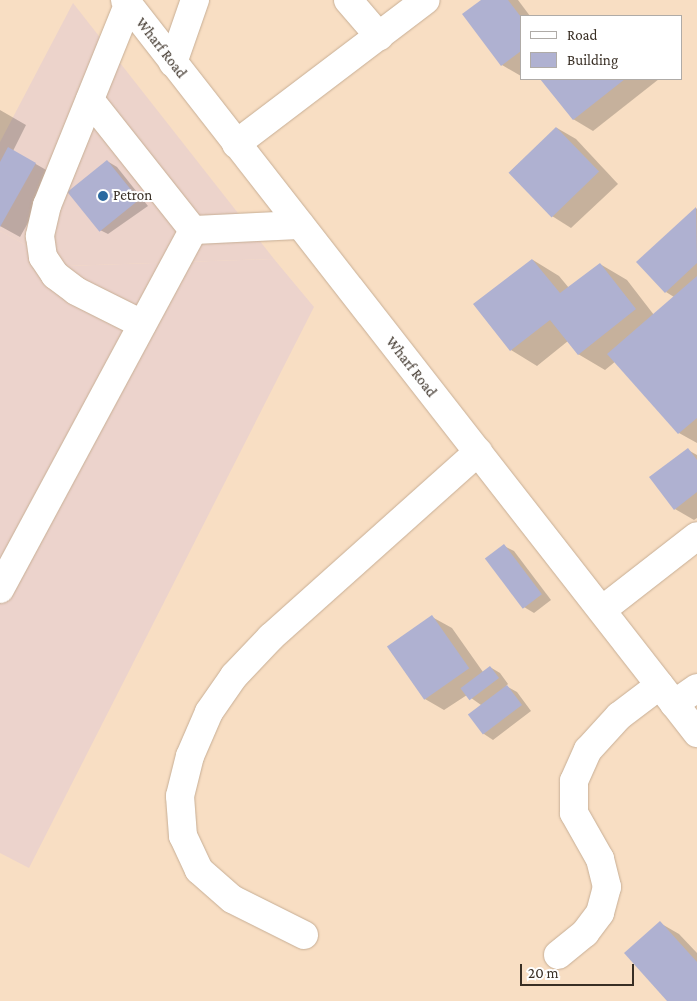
<!DOCTYPE html>
<html>
<head>
<meta charset="utf-8">
<style>
  body { margin:0 }
  #map { position:relative; width:697px; height:1001px; overflow:hidden; background:#f8dec3; font-family:"Crimson Pro",serif }
  div>[style] { position:absolute }
  .commercial>* { inset:0; background:#ecd3cb }
  .industrial>* { inset:0; background:#ecd3cc }
  .shadow>* { inset:0; background:#0003 }
  .building>* { inset:0; background:#afb1d1; transform-origin:0 0 }
  .roads { filter:drop-shadow(0 0 1px #c7ae95) drop-shadow(0 0 1px #c7ae95) }
  .minor>* { height:28px; margin:-14px; padding:0 14px; transform-origin:14px; border-radius:14px; background:#fff }
  .major>* { height:28px; margin:-14px; padding:0 14px; transform-origin:14px; border-radius:14px; background:#fff }
  .dots>* { width:14px; height:14px; translate:-50% -50%; box-sizing:border-box; border:2px solid #fff; border-radius:50% }
  span { translate:-50% -50%; white-space:nowrap; text-align:center; line-height:1.15; -webkit-text-stroke:4px #fff; paint-order:stroke }
  .street-label { font-size:15px; color:#382e24 }
  .poi-label { font-size:15px; color:#382e24 }
  .left { translate:0 -50%; text-align:left }
  .legend { position:absolute; left:520px; top:15px; width:162px; height:65px; box-sizing:border-box; background:#fff; border:1px solid #afaba7; margin:0; padding:6px 9px; list-style:none; font-size:15px; color:#382e24 }
  .legend li { display:flex; align-items:center; gap:10px; height:25px }
  .legend b { width:25px; border:1px solid #afaba7 }
  .scale { position:absolute; left:520px; top:964px; width:114px; height:22px; box-sizing:border-box; border:2px solid #382e24; border-top:0; padding-left:6px; font-size:15px; line-height:18px; white-space:nowrap; color:#382e24; -webkit-text-stroke:4px #fff; paint-order:stroke }
</style>
</head>
<body>
<div id="map">
  <div class="commercial">
    <div style="clip-path:polygon(73px 3px,274px 259px,65px 266px,0 231px,0 142px)"></div>
  </div>
  <div class="industrial">
    <div style="clip-path:polygon(0 231px,65px 266px,274px 259px,314px 307px,29px 868px,0 853px)"></div>
  </div>
  <div class="shadow">
    <div style="clip-path:polygon(483px 0,518px 0,530px 16px,521px 16px,521px 76px,502px 65px)"></div>
    <div style="clip-path:polygon(541px 79px,659px 79px,593px 131px,573px 119px)"></div>
    <div style="clip-path:polygon(0 110px,26px 125px,13px 151px,55px 175px,20px 237px,0 226px)"></div>
    <div style="clip-path:polygon(557px 128px,576px 139px,618px 184px,571px 228px,552px 216px,510px 172px)"></div>
    <div style="clip-path:polygon(107px 161px,117px 167px,148px 206px,108px 234px,98px 229px)"></div>
    <div style="clip-path:polygon(696px 208px,697px 209px,697px 443px,679px 433px,616px 361px,605px 370px,578px 354px,568px 341px,537px 366px,511px 350px,533px 260px,559px 276px,569px 288px,600px 264px,627px 280px,654px 315px,674px 297px,666px 292px)"></div>
    <div style="clip-path:polygon(688px 450px,697px 455px,697px 518px,694px 520px,675px 509px)"></div>
    <div style="clip-path:polygon(504px 546px,514px 551px,551px 600px,534px 613px,524px 607px)"></div>
    <div style="clip-path:polygon(432px 617px,452px 628px,483px 672px,490px 667px,500px 673px,508px 684px,506px 686px,517px 692px,531px 711px,493px 740px,484px 734px,481px 705px,467px 695px,444px 710px,425px 699px)"></div>
    <div style="clip-path:polygon(660px 923px,679px 934px,697px 953px,697px 1001px,669px 1001px)"></div>
  </div>
  <div class="building">
    <div style="clip-path:polygon(481px 0,508px 0,521px 17px,521px 51px,501px 66px,462px 14px)"></div>
    <div style="clip-path:polygon(540px 79px,625px 79px,573px 120px)"></div>
    <div style="left:556px;top:127px;width:62px;height:66px;rotate:46deg"></div>
    <div style="clip-path:polygon(8px 147px,36px 163px,0 227px,0 162px)"></div>
    <div style="left:107px;top:160px;width:51px;height:51px;rotate:51deg"></div>
    <div style="clip-path:polygon(696px 207px,697px 263px,665px 293px,636px 262px)"></div>
    <div style="clip-path:polygon(532px 259px,560px 293px,600px 263px,636px 309px,578px 355px,550px 320px,510px 351px,473px 304px)"></div>
    <div style="clip-path:polygon(697px 276px,697px 418px,678px 434px,607px 354px)"></div>
    <div style="clip-path:polygon(688px 448px,697px 460px,697px 492px,674px 510px,649px 477px)"></div>
    <div style="left:504px;top:544px;width:63px;height:24px;rotate:53deg"></div>
    <div style="left:432px;top:615px;width:65px;height:55px;rotate:55deg"></div>
    <div style="left:490px;top:666px;width:15px;height:37px;rotate:53deg"></div>
    <div style="left:507px;top:685px;width:25px;height:49px;rotate:53deg"></div>
    <div style="clip-path:polygon(660px 921px,697px 962px,697px 1001px,667px 1001px,624px 953px)"></div>
  </div>
  <div class="roads">
    <div class="minor">
      <div style="left:348px;top:0;width:48px;rotate:49.3deg"></div>
      <div style="left:128px;top:5px;width:216px;rotate:112deg"></div>
      <div style="left:47px;top:205px;width:32px;rotate:103deg"></div>
      <div style="left:40px;top:236px;width:21px;rotate:82deg"></div>
      <div style="left:43px;top:257px;width:22px;rotate:56deg"></div>
      <div style="left:55px;top:275px;width:26px;rotate:37deg"></div>
      <div style="left:76px;top:291px;width:74px;rotate:26.6deg"></div>
      <div style="left:173px;top:63px;width:67px;rotate:-70.8deg"></div>
      <div style="left:90px;top:100px;width:166px;rotate:51.6deg"></div>
      <div style="left:236px;top:144px;width:238px;rotate:-37.2deg"></div>
      <div style="left:193px;top:230px;width:107px;rotate:-2.7deg"></div>
      <div style="left:0;top:589px;width:408px;rotate:-61.7deg"></div>
      <div style="left:602px;top:610px;width:120px;rotate:-37.9deg"></div>
      <div style="left:674px;top:704px;width:28px;rotate:-35deg"></div>
      <div style="left:304px;top:935px;width:80px;rotate:-153.4deg"></div>
      <div style="left:232px;top:899px;width:44px;rotate:-138.7deg"></div>
      <div style="left:199px;top:870px;width:38px;rotate:-115deg"></div>
      <div style="left:183px;top:836px;width:40px;rotate:-94.3deg"></div>
      <div style="left:180px;top:796px;width:41px;rotate:-76deg"></div>
      <div style="left:190px;top:756px;width:48px;rotate:-66.6deg"></div>
      <div style="left:209px;top:712px;width:44px;rotate:-55.2deg"></div>
      <div style="left:234px;top:676px;width:54px;rotate:-46.5deg"></div>
      <div style="left:271px;top:637px;width:278px;rotate:-41.8deg"></div>
      <div style="left:558px;top:955px;width:35px;rotate:-39deg"></div>
      <div style="left:585px;top:933px;width:25px;rotate:-53deg"></div>
      <div style="left:600px;top:913px;width:27px;rotate:-75deg"></div>
      <div style="left:607px;top:887px;width:29px;rotate:-104deg"></div>
      <div style="left:600px;top:859px;width:53px;rotate:-119.5deg"></div>
      <div style="left:574px;top:813px;width:32px;rotate:-90deg"></div>
      <div style="left:574px;top:781px;width:34px;rotate:-66deg"></div>
      <div style="left:588px;top:750px;width:46px;rotate:-47.6deg"></div>
      <div style="left:619px;top:716px;width:51px;rotate:-37.1deg"></div>
    </div>
    <div class="major">
      <div style="left:125px;top:0;width:930px;rotate:52.03deg"></div>
    </div>
  </div>
  <div class="dots">
    <div style="left:103px;top:196px;background:#2b69a0"></div>
  </div>
  <div class="street-label">
    <span style="left:161px;top:48px;rotate:52deg">Wharf Road</span>
    <span style="left:411px;top:367px;rotate:52deg">Wharf Road</span>
  </div>
  <div class="poi-label">
    <span class="left" style="left:113px;top:196px">Petron</span>
  </div>
  <ul class="legend">
  <li><b style="height:6px;background:#fff"></b>Road</li>
  <li><b style="height:14px;background:#afb1d1"></b>Building</li>
  </ul>
  <div class="scale">20 m</div>
</div>
</body>
</html>
